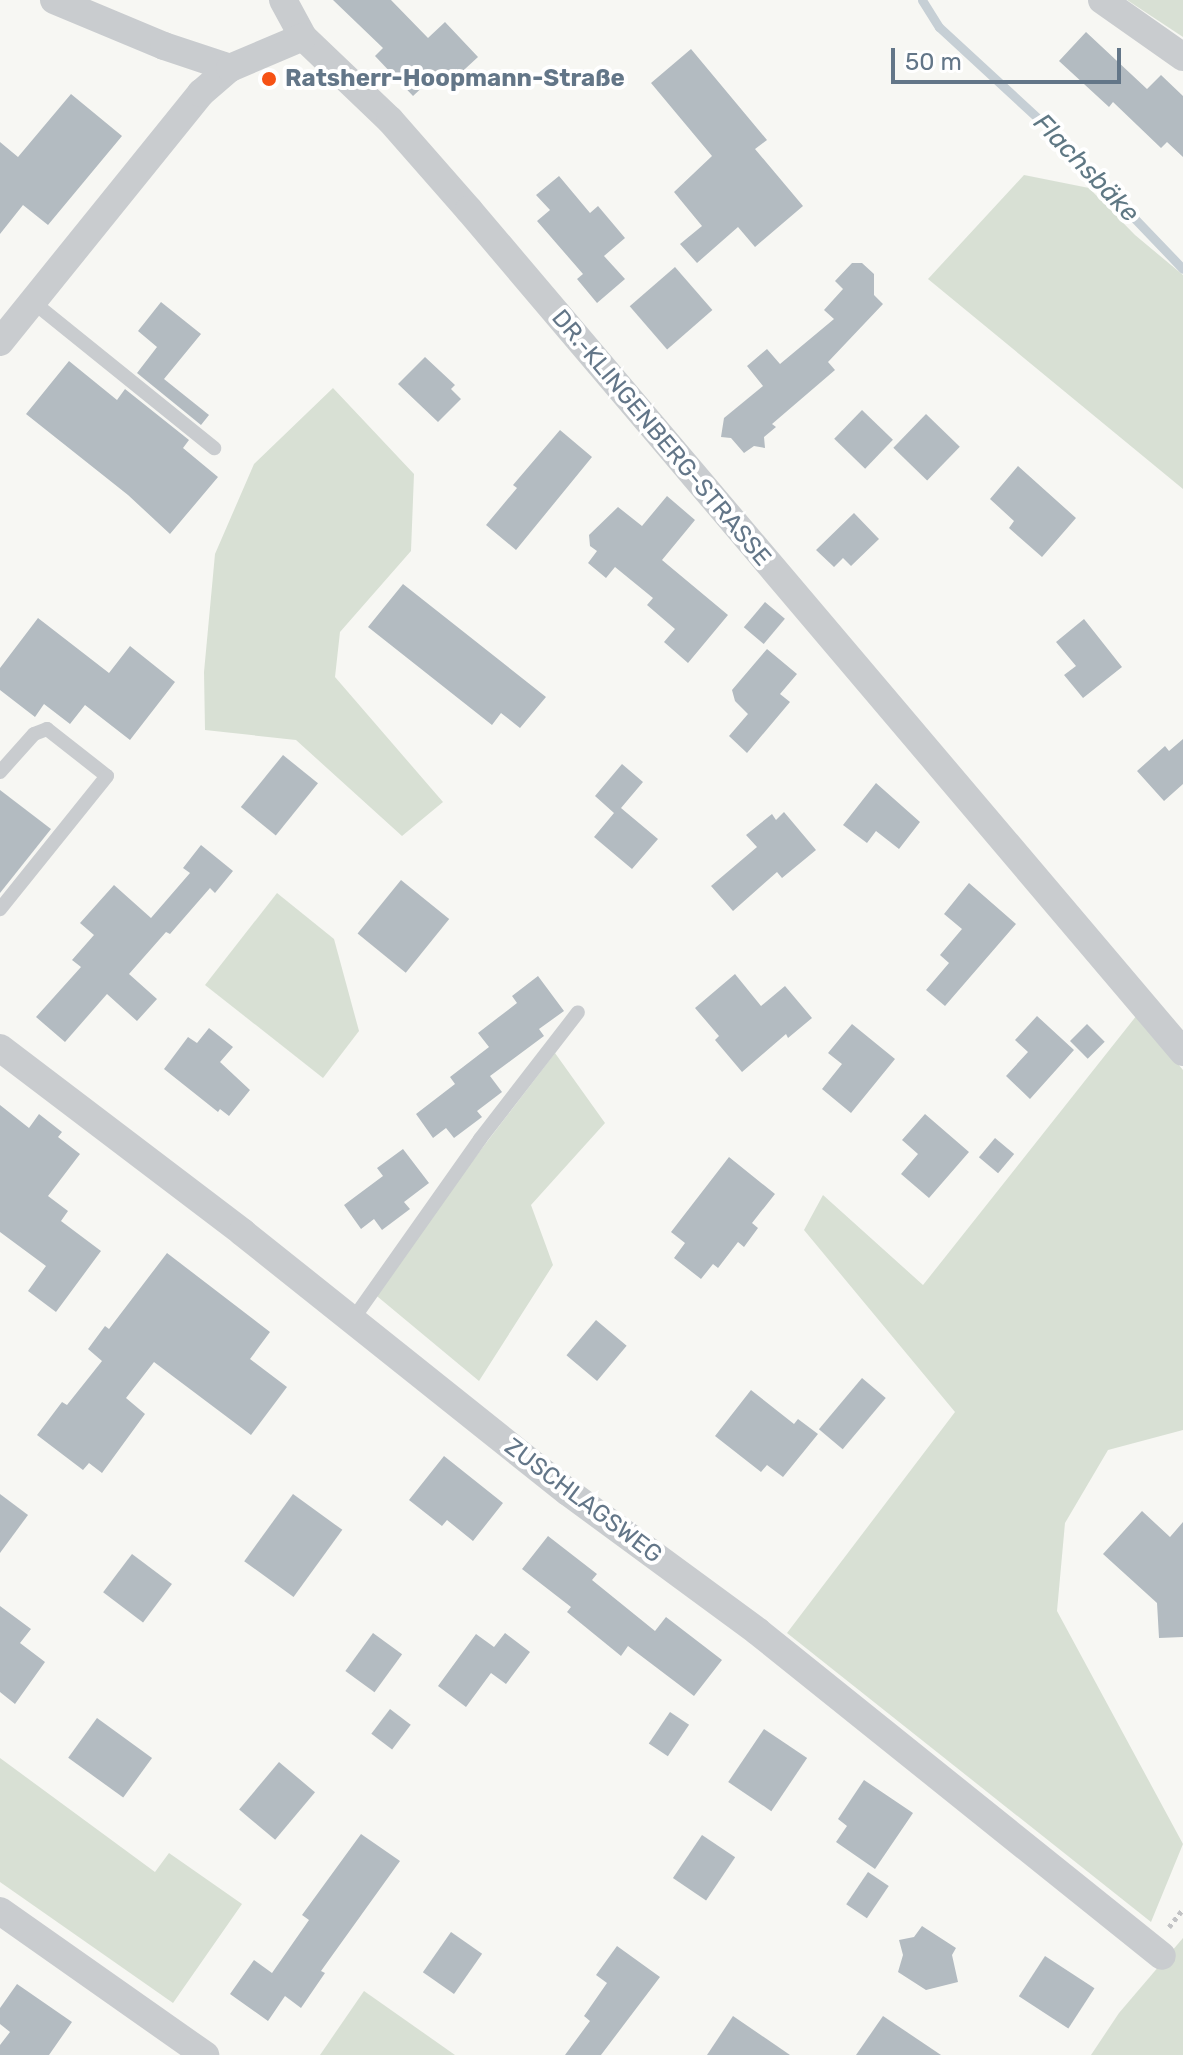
<!DOCTYPE html>
<html>
<head>
<meta charset="utf-8">
<style>
  body { margin:0 }
  #map { position:relative; width:1183px; height:2055px; overflow:hidden; background:#f7f7f3; font-family:Rubik,sans-serif }
  div>[style] { position:absolute }
  .green>* { inset:0; background:#d8e0d4 }
  .stream>* { height:9px; margin:-4.5px; padding:0 4.5px; transform-origin:4.5px; border-radius:4.5px; background:#c6cfd5 }
  .building>* { inset:0; background:#b3bbc1; transform-origin:0 0 }
  .path>* { height:5px; margin-top:-2.5px; transform-origin:0; background:repeating-linear-gradient(90deg,#c2c3c5 0 4px,transparent 0 8px) }
  .service>* { height:14px; margin:-7px; padding:0 7px; transform-origin:7px; border-radius:7px; background:#c9cccf }
  .minor>* { height:28px; margin:-14px; padding:0 14px; transform-origin:14px; border-radius:14px; background:#c9cccf }
  .dots>* { width:22px; height:22px; translate:-50% -50%; box-sizing:border-box; border:4px solid #fff; border-radius:50% }
  span { translate:-50% -50%; white-space:nowrap; text-align:center; line-height:1.15; -webkit-text-stroke:8px #fff; paint-order:stroke }
  .poi-label { font-size:24px; color:#637688; font-weight:700 }
  .left { translate:0 -50%; text-align:left }
  .street-label { font-size:24px; color:#637688 }
  .water-label { font-size:26px; color:#5f7884; font-style:italic }
  .scale { position:absolute; left:891px; top:48px; width:230px; height:36px; box-sizing:border-box; border:4px solid #637688; border-top:0; padding-left:10px; font-size:24px; line-height:28px; white-space:nowrap; color:#637688; -webkit-text-stroke:6px #fff; paint-order:stroke }
</style>
</head>
<body>
<div id="map">
  <div class="green">
    <div style="clip-path:polygon(1127px 0,1183px 0,1183px 37px)"></div>
    <div style="clip-path:polygon(1024px 175px,1089px 188px,1135px 235px,1183px 275px,1183px 489px,928px 279px)"></div>
    <div style="clip-path:polygon(333px 388px,414px 474px,411px 551px,340px 632px,335px 677px,443px 802px,402px 836px,296px 740px,205px 730px,204px 672px,215px 554px,254px 464px)"></div>
    <div style="clip-path:polygon(277px 893px,334px 939px,359px 1031px,323px 1078px,205px 985px)"></div>
    <div style="clip-path:polygon(1137px 1015px,1183px 1070px,1183px 1430px,1108px 1450px,1065px 1523px,1057px 1611px,1183px 1844px,1151px 1922px,787px 1633px,955px 1412px,804px 1230px,823px 1195px,923px 1285px)"></div>
    <div style="clip-path:polygon(555px 1053px,605px 1123px,531px 1205px,553px 1265px,479px 1381px,372px 1292px)"></div>
    <div style="clip-path:polygon(0 1758px,155px 1872px,169px 1853px,242px 1904px,173px 2003px,0 1882px)"></div>
    <div style="clip-path:polygon(1183px 1938px,1183px 2055px,1091px 2055px,1119px 2013px)"></div>
    <div style="clip-path:polygon(364px 1991px,455px 2055px,320px 2055px)"></div>
  </div>
  <div class="stream">
    <div style="left:922px;top:0;width:32px;rotate:58deg"></div>
    <div style="left:939px;top:27px;width:142px;rotate:42.7deg"></div>
    <div style="left:1043px;top:123px;width:202px;rotate:46.2deg"></div>
  </div>
  <div class="building">
    <div style="clip-path:polygon(333px 0,391px 0,428px 38px,445px 22px,478px 57px,453px 80px,442px 69px,413px 96px,375px 56px,383px 48px)"></div>
    <div style="clip-path:polygon(1086px 32px,1147px 89px,1161px 75px,1183px 96px,1183px 157px,1167px 142px,1161px 148px,1113px 102px,1109px 107px,1059px 61px)"></div>
    <div style="clip-path:polygon(691px 49px,767px 140px,755px 149px,803px 206px,755px 247px,738px 227px,697px 263px,680px 244px,702px 226px,674px 192px,712px 156px,651px 83px)"></div>
    <div style="clip-path:polygon(71px 94px,122px 136px,48px 225px,23px 205px,0 234px,0 142px,18px 157px)"></div>
    <div style="clip-path:polygon(559px 176px,590px 213px,598px 206px,625px 238px,604px 256px,625px 279px,597px 303px,577px 279px,583px 274px,537px 221px,550px 210px,536px 195px)"></div>
    <div style="clip-path:polygon(852px 263px,862px 263px,874px 274px,874px 295px,883px 304px,828px 362px,835px 370px,772px 424px,776px 427px,764px 437px,765px 448px,754px 446px,744px 453px,731px 438px,721px 437px,724px 418px,763px 386px,747px 366px,767px 349px,780px 364px,834px 319px,824px 310px,843px 289px,835px 281px)"></div>
    <div style="left:675px;top:267px;width:57px;height:60px;rotate:49deg"></div>
    <div style="clip-path:polygon(161px 302px,201px 334px,164px 379px,209px 415px,201px 425px,137px 373px,157px 347px,138px 331px)"></div>
    <div style="clip-path:polygon(425px 357px,455px 385px,451px 389px,461px 399px,438px 422px,398px 384px)"></div>
    <div style="clip-path:polygon(69px 361px,117px 400px,125px 389px,189px 440px,183px 448px,218px 477px,170px 534px,128px 495px,26px 414px)"></div>
    <div style="left:862px;top:410px;width:43px;height:40px;rotate:44deg"></div>
    <div style="left:926px;top:414px;width:47px;height:47px;rotate:44deg"></div>
    <div style="clip-path:polygon(560px 430px,592px 457px,516px 550px,486px 525px,517px 488px,513px 485px)"></div>
    <div style="clip-path:polygon(1018px 466px,1076px 518px,1042px 557px,1009px 528px,1014px 521px,990px 499px)"></div>
    <div style="clip-path:polygon(667px 496px,695px 520px,662px 560px,728px 615px,688px 663px,664px 642px,675px 629px,647px 605px,653px 598px,615px 567px,606px 578px,588px 563px,597px 551px,590px 546px,589px 535px,618px 507px,642px 526px)"></div>
    <div style="clip-path:polygon(854px 513px,879px 539px,851px 566px,843px 558px,834px 567px,816px 550px)"></div>
    <div style="clip-path:polygon(403px 584px,546px 697px,520px 728px,501px 713px,492px 725px,368px 627px)"></div>
    <div style="left:765px;top:602px;width:26px;height:33px;rotate:40deg"></div>
    <div style="clip-path:polygon(38px 618px,109px 673px,130px 646px,175px 682px,130px 740px,85px 705px,70px 724px,44px 704px,35px 717px,0 690px,0 668px)"></div>
    <div style="clip-path:polygon(1084px 619px,1122px 667px,1083px 698px,1064px 675px,1076px 666px,1056px 642px)"></div>
    <div style="clip-path:polygon(767px 649px,797px 674px,780px 694px,790px 702px,747px 753px,729px 736px,748px 714px,735px 701px,732px 690px)"></div>
    <div style="clip-path:polygon(1183px 739px,1183px 784px,1164px 801px,1137px 771px,1165px 746px,1169px 751px)"></div>
    <div style="left:283px;top:755px;width:45px;height:67px;rotate:39deg"></div>
    <div style="clip-path:polygon(622px 764px,643px 782px,621px 808px,658px 839px,632px 869px,594px 837px,614px 813px,595px 796px)"></div>
    <div style="clip-path:polygon(876px 783px,920px 822px,899px 849px,876px 831px,867px 843px,843px 825px)"></div>
    <div style="clip-path:polygon(0 790px,51px 829px,0 893px)"></div>
    <div style="clip-path:polygon(784px 812px,816px 850px,782px 878px,777px 872px,733px 911px,711px 886px,757px 847px,746px 835px,772px 814px,776px 820px)"></div>
    <div style="clip-path:polygon(201px 845px,233px 871px,215px 893px,210px 888px,170px 934px,166px 932px,129px 974px,157px 999px,137px 1021px,107px 994px,65px 1042px,36px 1017px,81px 967px,72px 960px,94px 935px,80px 923px,114px 885px,151px 918px,190px 873px,183px 868px)"></div>
    <div style="left:401px;top:880px;width:62px;height:69px;rotate:39deg"></div>
    <div style="clip-path:polygon(969px 883px,1016px 924px,945px 1006px,926px 990px,949px 963px,940px 955px,962px 929px,944px 914px)"></div>
    <div style="clip-path:polygon(735px 974px,761px 1006px,785px 986px,812px 1018px,788px 1038px,786px 1034px,742px 1072px,715px 1040px,719px 1036px,695px 1008px)"></div>
    <div style="clip-path:polygon(538px 976px,564px 1011px,539px 1029px,544px 1036px,490px 1076px,502px 1092px,477px 1111px,482px 1117px,454px 1138px,446px 1128px,433px 1138px,416px 1114px,455px 1084px,450px 1077px,489px 1047px,478px 1033px,517px 1003px,512px 996px)"></div>
    <div style="clip-path:polygon(1037px 1016px,1074px 1050px,1030px 1099px,1006px 1076px,1028px 1052px,1015px 1040px)"></div>
    <div style="clip-path:polygon(852px 1024px,895px 1059px,851px 1113px,822px 1089px,842px 1064px,828px 1053px)"></div>
    <div style="left:1087px;top:1024px;width:25px;height:24px;rotate:45deg"></div>
    <div style="clip-path:polygon(209px 1028px,233px 1047px,220px 1062px,250px 1090px,229px 1116px,220px 1109px,218px 1112px,164px 1069px,188px 1037px,197px 1043px)"></div>
    <div style="clip-path:polygon(0 1105px,29px 1128px,39px 1114px,62px 1132px,58px 1137px,80px 1154px,48px 1196px,68px 1211px,61px 1221px,101px 1251px,56px 1312px,28px 1291px,46px 1266px,0 1232px)"></div>
    <div style="clip-path:polygon(925px 1114px,969px 1152px,929px 1198px,901px 1174px,918px 1154px,902px 1140px)"></div>
    <div style="left:995px;top:1138px;width:25px;height:25px;rotate:40deg"></div>
    <div style="clip-path:polygon(403px 1149px,429px 1183px,404px 1202px,410px 1209px,382px 1230px,374px 1219px,361px 1229px,344px 1205px,383px 1176px,377px 1168px)"></div>
    <div style="clip-path:polygon(729px 1157px,775px 1194px,752px 1223px,758px 1228px,744px 1247px,738px 1242px,718px 1268px,713px 1264px,701px 1279px,674px 1258px,685px 1243px,671px 1232px)"></div>
    <div style="clip-path:polygon(167px 1253px,270px 1332px,250px 1359px,287px 1387px,251px 1435px,154px 1362px,126px 1398px,145px 1414px,102px 1473px,89px 1463px,83px 1470px,37px 1435px,62px 1402px,67px 1405px,102px 1361px,88px 1349px,105px 1326px,109px 1329px)"></div>
    <div style="left:596px;top:1320px;width:40px;height:46px;rotate:40deg"></div>
    <div style="left:862px;top:1378px;width:31px;height:67px;rotate:40deg"></div>
    <div style="clip-path:polygon(751px 1390px,794px 1424px,798px 1419px,818px 1434px,783px 1477px,767px 1465px,761px 1472px,715px 1436px)"></div>
    <div style="clip-path:polygon(444px 1456px,503px 1503px,473px 1541px,447px 1520px,442px 1526px,409px 1500px)"></div>
    <div style="clip-path:polygon(0 1494px,28px 1515px,0 1553px)"></div>
    <div style="left:293px;top:1494px;width:61px;height:83px;rotate:36deg"></div>
    <div style="clip-path:polygon(1142px 1511px,1170px 1537px,1183px 1522px,1183px 1637px,1159px 1638px,1157px 1603px,1103px 1554px)"></div>
    <div style="clip-path:polygon(548px 1536px,597px 1574px,592px 1580px,655px 1631px,666px 1617px,722px 1660px,694px 1696px,628px 1646px,621px 1656px,567px 1612px,571px 1607px,522px 1569px)"></div>
    <div style="left:132px;top:1554px;width:50px;height:48px;rotate:37deg"></div>
    <div style="clip-path:polygon(0 1606px,31px 1629px,20px 1643px,45px 1662px,15px 1704px,0 1692px)"></div>
    <div style="left:373px;top:1633px;width:36px;height:47px;rotate:36deg"></div>
    <div style="clip-path:polygon(505px 1633px,530px 1652px,506px 1684px,491px 1673px,466px 1707px,438px 1686px,476px 1634px,494px 1647px)"></div>
    <div style="left:390px;top:1709px;width:26px;height:31px;rotate:37deg"></div>
    <div style="left:670px;top:1712px;width:23px;height:38px;rotate:34deg"></div>
    <div style="left:97px;top:1718px;width:68px;height:49px;rotate:36deg"></div>
    <div style="left:764px;top:1729px;width:52px;height:64px;rotate:34deg"></div>
    <div style="left:279px;top:1762px;width:47px;height:62px;rotate:40deg"></div>
    <div style="clip-path:polygon(864px 1780px,913px 1813px,875px 1869px,836px 1842px,847px 1826px,838px 1819px)"></div>
    <div style="clip-path:polygon(361px 1834px,400px 1861px,321px 1971px,325px 1973px,301px 2008px,285px 1996px,268px 2021px,230px 1994px,254px 1960px,272px 1973px,309px 1920px,302px 1915px)"></div>
    <div style="left:702px;top:1835px;width:40px;height:52px;rotate:34deg"></div>
    <div style="left:868px;top:1872px;width:25px;height:39px;rotate:34deg"></div>
    <div style="clip-path:polygon(922px 1926px,956px 1948px,952px 1955px,958px 1982px,926px 1990px,898px 1972px,903px 1955px,899px 1940px,914px 1937px)"></div>
    <div style="left:451px;top:1932px;width:38px;height:49px;rotate:35deg"></div>
    <div style="clip-path:polygon(617px 1946px,660px 1977px,601px 2055px,565px 2055px,590px 2021px,584px 2016px,607px 1983px,596px 1975px)"></div>
    <div style="left:1045px;top:1956px;width:59px;height:48px;rotate:33deg"></div>
    <div style="clip-path:polygon(17px 1984px,72px 2022px,49px 2055px,0 2055px,0 2045px,10px 2032px,0 2024px,0 2008px)"></div>
    <div style="clip-path:polygon(733px 2016px,790px 2055px,707px 2055px)"></div>
    <div style="clip-path:polygon(883px 2016px,941px 2055px,856px 2055px)"></div>
  </div>
  <div class="path">
    <div style="left:1169px;top:1927px;width:23px;rotate:-52deg"></div>
  </div>
  <div class="service">
    <div style="left:33px;top:302px;width:233px;rotate:38.9deg"></div>
    <div style="left:0;top:772px;width:51px;rotate:-48.2deg"></div>
    <div style="left:34px;top:734px;width:14px;rotate:-21deg"></div>
    <div style="left:47px;top:729px;width:76px;rotate:38.1deg"></div>
    <div style="left:107px;top:776px;width:171px;rotate:128.8deg"></div>
    <div style="left:351px;top:1322px;width:224px;rotate:-54.8deg"></div>
    <div style="left:480px;top:1139px;width:160px;rotate:-52.3deg"></div>
  </div>
  <div class="minor">
    <div style="left:54px;top:0;width:119px;rotate:22.7deg"></div>
    <div style="left:164px;top:46px;width:70px;rotate:18.4deg"></div>
    <div style="left:283px;top:0;width:42px;rotate:61.6deg"></div>
    <div style="left:303px;top:37px;width:120px;rotate:43.7deg"></div>
    <div style="left:390px;top:120px;width:120px;rotate:48.7deg"></div>
    <div style="left:469px;top:210px;width:1104px;rotate:49.7deg"></div>
    <div style="left:1102px;top:0;width:99px;rotate:35.1deg"></div>
    <div style="left:0;top:342px;width:320px;rotate:-51.1deg"></div>
    <div style="left:201px;top:93px;width:38px;rotate:-41deg"></div>
    <div style="left:230px;top:68px;width:79px;rotate:-23deg"></div>
    <div style="left:0;top:1048px;width:304px;rotate:37.2deg"></div>
    <div style="left:242px;top:1232px;width:417px;rotate:38.6deg"></div>
    <div style="left:568px;top:1492px;width:235px;rotate:36.3deg"></div>
    <div style="left:757px;top:1631px;width:519px;rotate:38.75deg"></div>
    <div style="left:0;top:1911px;width:251px;rotate:35.1deg"></div>
  </div>
  <div class="dots">
    <div style="left:269px;top:79px;background:#f65215"></div>
  </div>
  <div class="poi-label">
    <span class="left" style="left:285px;top:79px">Ratsherr-Hoopmann-Straße</span>
  </div>
  <div class="street-label">
    <span style="left:661px;top:438px;rotate:50deg">DR.-KLINGENBERG-STRASSE</span>
    <span style="left:583px;top:1501px;rotate:37deg">ZUSCHLAGSWEG</span>
  </div>
  <div class="water-label">
    <span style="left:1086px;top:168px;rotate:46deg">Flachsbäke</span>
  </div>
  <div class="scale">50 m</div>
</div>
</body>
</html>
